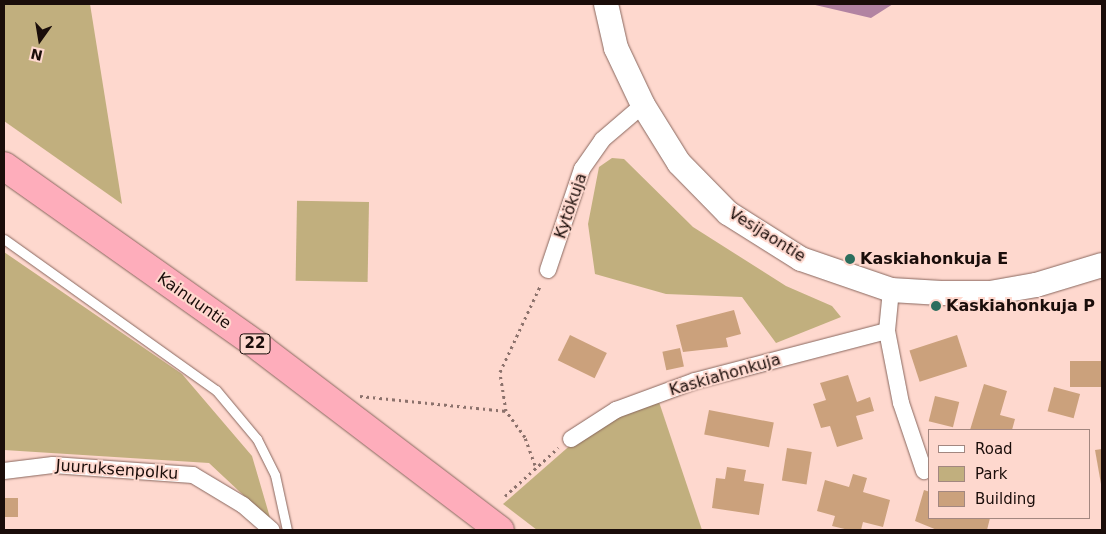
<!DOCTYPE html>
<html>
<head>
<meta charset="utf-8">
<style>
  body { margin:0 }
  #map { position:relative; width:1106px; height:534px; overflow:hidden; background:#fed8ce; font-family:"DejaVu Sans",sans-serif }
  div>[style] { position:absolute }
  .green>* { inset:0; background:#c1af7e; transform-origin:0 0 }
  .water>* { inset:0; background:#b283a2 }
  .building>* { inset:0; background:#cba17c; transform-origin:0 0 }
  .path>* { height:3px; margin-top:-1.5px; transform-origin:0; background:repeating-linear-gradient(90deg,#8c726c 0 2.5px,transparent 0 6.5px) }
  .roads { filter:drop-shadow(0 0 1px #89675e) drop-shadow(0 0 1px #89675e) }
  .lane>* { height:9px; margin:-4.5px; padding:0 4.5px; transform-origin:4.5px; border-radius:4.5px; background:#fff }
  .street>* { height:16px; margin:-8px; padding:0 8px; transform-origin:8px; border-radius:8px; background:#fff }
  .secondary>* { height:24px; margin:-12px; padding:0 12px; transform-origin:12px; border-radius:12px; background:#fff }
  .highway>* { height:28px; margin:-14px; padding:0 14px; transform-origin:14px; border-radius:14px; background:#feadbb }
  .dots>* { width:14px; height:14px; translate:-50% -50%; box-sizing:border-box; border:2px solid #fed8ce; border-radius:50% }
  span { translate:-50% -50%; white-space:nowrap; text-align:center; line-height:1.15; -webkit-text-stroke:4px #fed8ce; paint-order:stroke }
  .shield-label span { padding:1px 4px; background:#fed8ce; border:1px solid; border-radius:4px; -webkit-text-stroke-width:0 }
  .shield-label { font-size:15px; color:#1a0d0a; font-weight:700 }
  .street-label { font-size:16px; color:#1a0d0a }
  .poi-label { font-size:16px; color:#1a0d0a; font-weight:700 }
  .left { translate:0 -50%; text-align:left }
  .frame { position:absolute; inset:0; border:5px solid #1a0d0a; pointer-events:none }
  .legend { position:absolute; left:928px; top:429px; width:162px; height:90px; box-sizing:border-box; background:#fed8ce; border:1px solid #a38780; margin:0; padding:6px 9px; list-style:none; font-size:15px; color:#1a0d0a }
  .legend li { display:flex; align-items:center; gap:10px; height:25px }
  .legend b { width:25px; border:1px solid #a38780 }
  .north { position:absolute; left:15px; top:15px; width:50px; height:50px; -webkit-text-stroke:4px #fed8ce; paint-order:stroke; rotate:193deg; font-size:14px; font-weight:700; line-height:20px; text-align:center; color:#1a0d0a }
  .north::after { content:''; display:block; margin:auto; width:18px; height:22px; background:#1a0d0a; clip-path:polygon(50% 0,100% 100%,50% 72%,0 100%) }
</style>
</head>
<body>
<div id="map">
  <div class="green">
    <div style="clip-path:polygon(4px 4px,90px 4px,122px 204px,4px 121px)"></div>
    <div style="clip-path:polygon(612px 158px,624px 159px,693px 227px,786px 286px,832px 306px,841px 317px,776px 343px,742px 297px,666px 294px,595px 274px,588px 224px,599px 167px)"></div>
    <div style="left:369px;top:202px;width:80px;height:72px;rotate:91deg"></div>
    <div style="clip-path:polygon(4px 252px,182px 374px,252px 456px,271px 521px,209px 463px,4px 450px)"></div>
    <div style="clip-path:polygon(658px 399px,702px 530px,537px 530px,503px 504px,574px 442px,616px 415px)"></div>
  </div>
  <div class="water">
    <div style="clip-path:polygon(811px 4px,893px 4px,871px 18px)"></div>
  </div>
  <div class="building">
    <div style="clip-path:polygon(734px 310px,741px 334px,726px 338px,728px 347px,683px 352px,676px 325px)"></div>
    <div style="left:570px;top:335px;width:41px;height:28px;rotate:26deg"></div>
    <div style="left:957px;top:335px;width:33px;height:50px;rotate:72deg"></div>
    <div style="left:680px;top:348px;width:19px;height:18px;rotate:78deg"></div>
    <div style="left:1102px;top:361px;width:26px;height:32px;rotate:90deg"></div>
    <div style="clip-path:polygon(848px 375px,857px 402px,870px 397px,874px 411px,856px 416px,863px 439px,837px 447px,830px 426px,821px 428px,813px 404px,826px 400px,820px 383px)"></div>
    <div style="clip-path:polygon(984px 384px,1007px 391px,1000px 415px,1015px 419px,1012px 430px,970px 430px)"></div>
    <div style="left:1054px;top:387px;width:27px;height:25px;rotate:15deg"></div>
    <div style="left:935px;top:396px;width:25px;height:26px;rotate:14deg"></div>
    <div style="left:709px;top:410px;width:66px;height:25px;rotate:11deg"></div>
    <div style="left:787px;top:448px;width:25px;height:33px;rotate:9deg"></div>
    <div style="clip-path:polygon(1102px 449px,1102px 484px,1101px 484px,1095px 450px)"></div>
    <div style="clip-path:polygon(727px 467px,746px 470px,744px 481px,764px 484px,759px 515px,712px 508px,716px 478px,725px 479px)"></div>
    <div style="clip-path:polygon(853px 474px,867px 478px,863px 492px,890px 500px,883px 527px,863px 522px,861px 530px,849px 530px,832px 526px,835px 516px,817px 511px,825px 480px,849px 487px)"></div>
    <div style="clip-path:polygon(924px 490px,930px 492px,930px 518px,990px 518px,987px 530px,937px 530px,915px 521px)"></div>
    <div style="left:4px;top:498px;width:14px;height:19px"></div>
  </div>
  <div class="path">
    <div style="left:360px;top:396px;width:147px;rotate:5.9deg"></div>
    <div style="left:535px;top:465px;width:30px;rotate:-110deg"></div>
    <div style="left:525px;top:437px;width:32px;rotate:-126deg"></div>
    <div style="left:506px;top:411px;width:39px;rotate:-99deg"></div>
    <div style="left:500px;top:372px;width:97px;rotate:-65deg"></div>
    <div style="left:505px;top:496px;width:72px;rotate:-42.2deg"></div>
  </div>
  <div class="roads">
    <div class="lane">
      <div style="left:4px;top:239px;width:260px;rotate:35.5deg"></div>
      <div style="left:216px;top:390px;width:64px;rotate:50.1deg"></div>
      <div style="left:257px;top:439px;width:40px;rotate:63.4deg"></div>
      <div style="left:275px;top:475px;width:56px;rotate:77.7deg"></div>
    </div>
    <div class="street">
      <div style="left:548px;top:270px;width:107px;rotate:-71.4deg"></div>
      <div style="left:582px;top:169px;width:35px;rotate:-55deg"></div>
      <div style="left:602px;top:140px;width:54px;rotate:-40.5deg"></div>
      <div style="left:891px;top:290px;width:41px;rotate:95.6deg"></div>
      <div style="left:887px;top:331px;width:73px;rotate:79deg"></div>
      <div style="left:901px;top:403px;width:72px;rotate:71.3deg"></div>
      <div style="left:571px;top:439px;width:54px;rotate:-32.8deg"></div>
      <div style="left:616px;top:410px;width:84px;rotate:-20.2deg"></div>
      <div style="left:695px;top:381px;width:198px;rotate:-14.6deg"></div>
      <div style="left:4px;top:471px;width:49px;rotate:-7deg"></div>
      <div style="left:53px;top:465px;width:140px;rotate:4.1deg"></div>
      <div style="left:193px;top:475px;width:58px;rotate:31deg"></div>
      <div style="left:243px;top:505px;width:38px;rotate:41deg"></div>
    </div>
    <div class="secondary">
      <div style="left:606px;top:4px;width:45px;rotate:77.2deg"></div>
      <div style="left:616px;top:48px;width:63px;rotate:64.7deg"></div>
      <div style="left:643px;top:105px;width:68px;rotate:58.2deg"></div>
      <div style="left:679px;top:163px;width:70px;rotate:45.6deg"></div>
      <div style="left:728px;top:213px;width:86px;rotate:32.2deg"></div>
      <div style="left:801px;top:259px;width:95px;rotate:19deg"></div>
      <div style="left:891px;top:290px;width:50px;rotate:3.4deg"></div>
      <div style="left:941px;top:293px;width:49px"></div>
      <div style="left:990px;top:293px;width:47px;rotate:-9.9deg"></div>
      <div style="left:1036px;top:285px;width:69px;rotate:-16.9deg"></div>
    </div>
    <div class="highway">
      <div style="left:4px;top:166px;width:316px;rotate:35.3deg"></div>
      <div style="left:262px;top:349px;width:299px;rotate:37.3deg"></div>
    </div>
  </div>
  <div class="dots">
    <div style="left:850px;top:259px;background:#2c6e5d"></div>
    <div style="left:936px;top:306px;background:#2c6e5d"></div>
  </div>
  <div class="shield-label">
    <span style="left:255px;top:344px">22</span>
  </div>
  <div class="street-label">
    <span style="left:571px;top:206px;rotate:-71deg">Kytökuja</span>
    <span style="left:767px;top:235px;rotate:32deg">Vesijaontie</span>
    <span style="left:194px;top:301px;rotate:35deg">Kainuuntie</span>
    <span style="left:725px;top:375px;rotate:-16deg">Kaskiahonkuja</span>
    <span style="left:117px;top:470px;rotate:4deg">Juuruksenpolku</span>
  </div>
  <div class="poi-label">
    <span class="left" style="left:860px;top:259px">Kaskiahonkuja E</span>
    <span class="left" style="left:946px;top:306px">Kaskiahonkuja P</span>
  </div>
  <div class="frame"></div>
  <ul class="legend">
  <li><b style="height:6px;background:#fff"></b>Road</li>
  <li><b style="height:14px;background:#c1af7e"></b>Park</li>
  <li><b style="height:14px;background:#cba17c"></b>Building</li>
  </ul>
  <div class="north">N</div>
</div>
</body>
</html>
